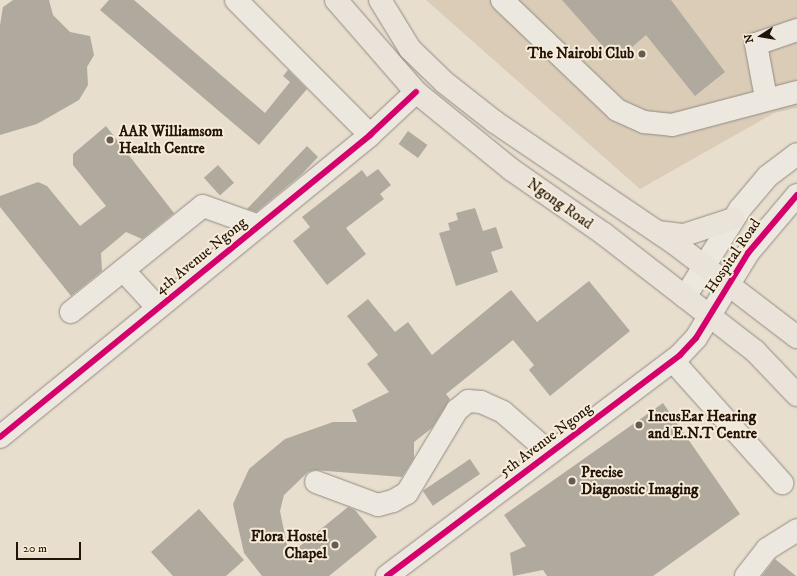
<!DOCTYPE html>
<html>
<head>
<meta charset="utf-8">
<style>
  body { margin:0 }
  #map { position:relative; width:797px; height:576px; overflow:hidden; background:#e8dece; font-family:"IM FELL DW Pica",serif }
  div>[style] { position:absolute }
  .green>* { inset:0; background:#daccb7 }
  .building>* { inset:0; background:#b0a99e; transform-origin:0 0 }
  .roads { filter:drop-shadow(0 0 1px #938b81) drop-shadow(0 0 1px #938b81) }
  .minor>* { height:22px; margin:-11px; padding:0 11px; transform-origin:11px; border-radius:11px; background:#ece7df }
  .major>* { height:22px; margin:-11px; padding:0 11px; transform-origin:11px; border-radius:11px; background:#e9e3da }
  .cycleway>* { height:6px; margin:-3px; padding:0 3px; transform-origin:3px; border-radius:3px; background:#d6006c }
  .dots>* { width:11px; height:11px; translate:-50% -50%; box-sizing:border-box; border:2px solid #f7ecd8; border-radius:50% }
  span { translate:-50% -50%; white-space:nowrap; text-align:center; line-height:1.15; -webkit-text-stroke:4px #f7ecd8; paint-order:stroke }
  .poi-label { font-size:15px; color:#22140b; font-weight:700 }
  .right { translate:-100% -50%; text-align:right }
  .left { translate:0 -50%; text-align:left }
  .street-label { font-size:15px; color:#22140b }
  .north { position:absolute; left:741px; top:16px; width:40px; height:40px; -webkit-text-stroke:3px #f7ecd8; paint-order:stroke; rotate:258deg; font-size:11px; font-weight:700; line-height:16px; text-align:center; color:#22140b }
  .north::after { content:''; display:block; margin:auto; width:14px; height:18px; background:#22140b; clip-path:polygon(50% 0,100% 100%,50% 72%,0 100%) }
  .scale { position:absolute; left:16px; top:542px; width:65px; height:18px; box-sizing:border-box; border:2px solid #22140b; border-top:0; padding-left:5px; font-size:12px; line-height:14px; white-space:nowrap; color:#22140b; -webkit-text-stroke:3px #f7ecd8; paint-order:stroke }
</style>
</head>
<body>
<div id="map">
  <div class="green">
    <div style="clip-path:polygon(426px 0,797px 0,797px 108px,774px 113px,640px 189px)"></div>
  </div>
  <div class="building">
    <div style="clip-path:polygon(13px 0,49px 0,53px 15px,70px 32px,90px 36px,94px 55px,87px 67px,88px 85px,79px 100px,37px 124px,0 135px,0 25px,3px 7px)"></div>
    <div style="clip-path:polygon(109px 0,134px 0,265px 113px,290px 82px,283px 76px,288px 70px,307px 89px,259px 145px,100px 10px)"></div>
    <div style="clip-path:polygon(562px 0,671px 0,725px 72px,695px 96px,646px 35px,616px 61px)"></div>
    <div style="clip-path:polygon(106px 126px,174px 213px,142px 239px,126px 232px,101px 253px,102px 271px,71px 296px,0 207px,0 196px,38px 182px,47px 186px,80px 226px,106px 206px,73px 165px,73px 154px)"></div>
    <div style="left:408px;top:131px;width:24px;height:16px;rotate:36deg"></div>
    <div style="clip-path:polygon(307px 146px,318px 157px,302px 174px,256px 212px,247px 209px)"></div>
    <div style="left:218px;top:165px;width:24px;height:19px;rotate:48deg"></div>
    <div style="clip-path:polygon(378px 169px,391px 185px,380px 194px,384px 199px,346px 228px,366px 254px,327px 285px,293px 241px,310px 227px,302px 217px,362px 170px,367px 177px)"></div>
    <div style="clip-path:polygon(475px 208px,483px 231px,496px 227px,503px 248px,491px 252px,498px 272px,456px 286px,439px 233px,450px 230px,448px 223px,458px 220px,456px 213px)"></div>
    <div style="clip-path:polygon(589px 281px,630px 331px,550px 396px,529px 370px,534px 365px,513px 340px,446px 394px,450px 399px,432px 428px,414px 442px,414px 458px,402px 477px,314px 470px,308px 472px,284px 495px,280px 511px,289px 555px,348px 507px,355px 510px,377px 537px,329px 576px,262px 576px,244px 553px,233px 504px,249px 469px,285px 439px,333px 422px,357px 422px,352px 410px,389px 392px,367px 364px,378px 355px,347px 316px,368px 299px,395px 332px,408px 322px,432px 355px,511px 290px,537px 322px)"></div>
    <div style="clip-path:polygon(663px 403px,740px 514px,653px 576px,547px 576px,543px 570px,513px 576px,510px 553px,526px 546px,504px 515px)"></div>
    <div style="left:470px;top:459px;width:18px;height:57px;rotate:56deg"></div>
    <div style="clip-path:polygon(199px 509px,244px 560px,226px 576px,173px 576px,151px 552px)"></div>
    <div style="clip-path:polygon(775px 559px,796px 576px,762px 576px)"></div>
  </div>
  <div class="roads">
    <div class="minor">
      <div style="left:236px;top:0;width:190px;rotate:45.2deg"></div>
      <div style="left:502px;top:0;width:159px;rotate:43.7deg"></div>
      <div style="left:617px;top:110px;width:30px;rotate:24deg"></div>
      <div style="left:644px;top:122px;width:28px;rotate:6deg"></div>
      <div style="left:672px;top:125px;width:129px;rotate:-14.8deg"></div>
      <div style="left:766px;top:98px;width:55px;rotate:-100.5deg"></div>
      <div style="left:756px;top:44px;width:43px;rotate:-18.9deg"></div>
      <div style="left:124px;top:271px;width:50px;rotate:47.4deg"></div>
      <div style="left:685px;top:297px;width:104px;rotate:-58deg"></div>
      <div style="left:740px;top:209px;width:43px;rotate:-49.7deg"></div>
      <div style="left:768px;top:176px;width:36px;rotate:-37deg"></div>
      <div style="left:71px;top:312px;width:169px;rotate:-38.8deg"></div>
      <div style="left:203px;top:206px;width:59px;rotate:19.7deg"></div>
      <div style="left:673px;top:361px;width:164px;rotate:48.2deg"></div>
      <div style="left:0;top:437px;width:478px;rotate:-39.2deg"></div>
      <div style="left:370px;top:135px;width:63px;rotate:-43.1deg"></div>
      <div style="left:316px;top:482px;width:66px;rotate:20.4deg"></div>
      <div style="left:378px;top:505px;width:16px;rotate:-15deg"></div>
      <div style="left:393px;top:501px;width:16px;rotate:-30deg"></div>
      <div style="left:407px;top:493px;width:97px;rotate:-58.9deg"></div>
      <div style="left:457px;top:410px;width:14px;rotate:-39deg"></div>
      <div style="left:468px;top:401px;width:13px;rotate:4deg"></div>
      <div style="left:481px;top:402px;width:24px;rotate:24deg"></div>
      <div style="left:503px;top:412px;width:62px;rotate:41.1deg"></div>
      <div style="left:387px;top:576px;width:367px;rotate:-37deg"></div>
      <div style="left:680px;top:355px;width:23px;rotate:-47deg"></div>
      <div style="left:696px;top:338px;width:100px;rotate:-58.5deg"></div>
      <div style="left:748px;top:253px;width:76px;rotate:-49.8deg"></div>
      <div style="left:746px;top:576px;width:34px;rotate:-52deg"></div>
      <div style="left:767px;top:549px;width:36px;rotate:-32deg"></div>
    </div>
    <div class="major">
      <div style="left:336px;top:0;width:122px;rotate:49deg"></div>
      <div style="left:416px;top:92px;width:124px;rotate:39.1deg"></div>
      <div style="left:512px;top:170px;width:112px;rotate:34.8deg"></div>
      <div style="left:604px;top:234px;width:191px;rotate:37.8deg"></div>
      <div style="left:755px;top:351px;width:61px;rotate:46.3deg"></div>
      <div style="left:380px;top:0;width:57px;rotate:58.5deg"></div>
      <div style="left:410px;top:49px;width:47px;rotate:44.1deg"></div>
      <div style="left:444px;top:82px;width:65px;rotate:38.1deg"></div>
      <div style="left:495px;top:122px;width:216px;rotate:34.1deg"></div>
      <div style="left:674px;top:243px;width:155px;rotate:37.4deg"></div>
      <div style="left:658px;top:232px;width:26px;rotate:7deg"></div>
      <div style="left:684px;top:235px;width:52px;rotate:-18.1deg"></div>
    </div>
  </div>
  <div class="cycleway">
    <div style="left:0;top:437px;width:478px;rotate:-39.2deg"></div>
    <div style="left:370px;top:135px;width:63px;rotate:-43.1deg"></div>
    <div style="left:387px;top:576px;width:367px;rotate:-37deg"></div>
    <div style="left:680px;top:355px;width:23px;rotate:-47deg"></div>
    <div style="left:696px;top:338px;width:100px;rotate:-58.5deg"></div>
    <div style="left:748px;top:253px;width:76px;rotate:-49.8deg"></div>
  </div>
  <div class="dots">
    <div style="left:642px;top:54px;background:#675b4f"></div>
    <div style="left:110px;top:140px;background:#675b4f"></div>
    <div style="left:639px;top:425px;background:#675b4f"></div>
    <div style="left:572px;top:481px;background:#675b4f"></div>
    <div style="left:335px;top:545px;background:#675b4f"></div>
  </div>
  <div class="poi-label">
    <span class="right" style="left:634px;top:54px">The Nairobi Club</span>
    <span class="left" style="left:119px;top:140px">AAR Williamsom<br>Health Centre</span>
    <span class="left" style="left:648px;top:425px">IncusEar Hearing<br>and E.N.T Centre</span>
    <span class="left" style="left:581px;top:481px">Precise<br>Diagnostic Imaging</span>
    <span class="right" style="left:327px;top:545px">Flora Hostel<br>Chapel</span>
  </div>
  <div class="street-label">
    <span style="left:560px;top:204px;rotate:35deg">Ngong Road</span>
    <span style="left:201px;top:256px;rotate:-39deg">4th Avenue Ngong</span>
    <span style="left:733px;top:256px;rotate:-56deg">Hospital Road</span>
    <span style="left:546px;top:440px;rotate:-37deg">5th Avenue Ngong</span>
  </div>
  <div class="north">N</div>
  <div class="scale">20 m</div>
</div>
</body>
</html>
